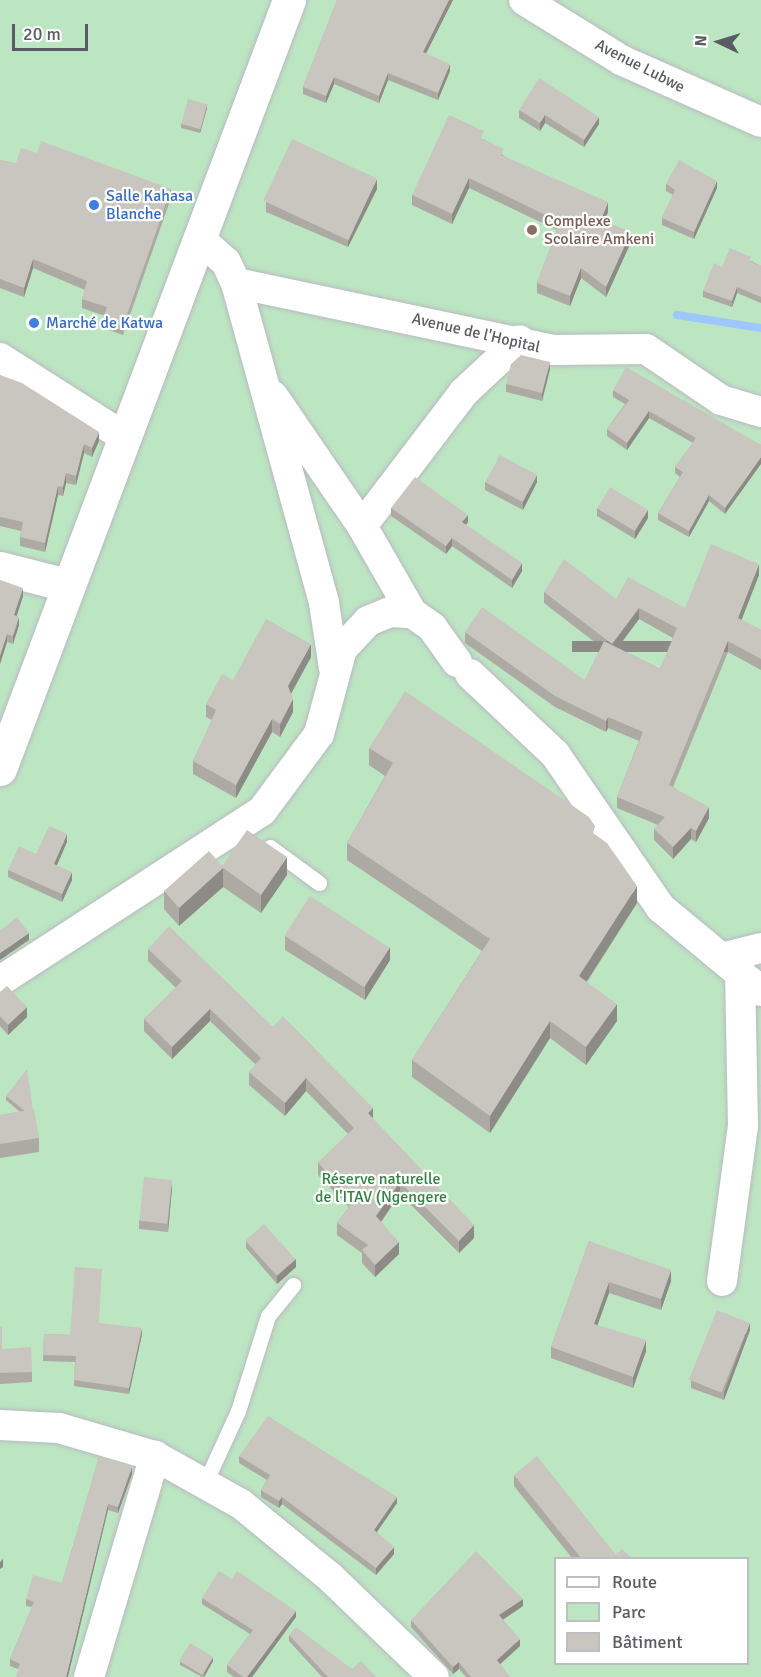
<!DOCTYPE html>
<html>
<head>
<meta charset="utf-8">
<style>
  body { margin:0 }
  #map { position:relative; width:761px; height:1677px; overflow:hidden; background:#edece1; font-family:Signika,sans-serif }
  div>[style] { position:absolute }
  .green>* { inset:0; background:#bce6c2 }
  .stream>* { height:8px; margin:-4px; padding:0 4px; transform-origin:4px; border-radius:4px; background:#9fc7ff }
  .roads { filter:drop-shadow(0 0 2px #b9bac0) drop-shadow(0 0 2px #b9bac0) }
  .lane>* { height:15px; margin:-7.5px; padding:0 7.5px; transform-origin:7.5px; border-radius:7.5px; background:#fff }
  .street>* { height:30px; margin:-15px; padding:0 15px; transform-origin:15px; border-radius:15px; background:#fff }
  .secondary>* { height:33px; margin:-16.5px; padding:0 16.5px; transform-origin:16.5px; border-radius:16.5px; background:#fff }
  .wall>* { inset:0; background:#acaaa3 }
  .shaded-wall>* { inset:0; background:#8c8b85; transform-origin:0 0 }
  .building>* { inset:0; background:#c8c6be; transform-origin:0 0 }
  .dots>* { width:16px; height:16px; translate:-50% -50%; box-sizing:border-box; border:3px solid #fff; border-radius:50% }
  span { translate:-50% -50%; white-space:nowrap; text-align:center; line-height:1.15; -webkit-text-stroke:4.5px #fff; paint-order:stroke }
  .street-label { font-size:16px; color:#595c62 }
  .shop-label { font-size:16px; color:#366cbe }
  .left { translate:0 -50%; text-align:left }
  .education-label { font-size:16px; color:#785e54 }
  .park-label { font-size:16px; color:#318241 }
  .legend { position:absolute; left:554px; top:1557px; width:195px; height:108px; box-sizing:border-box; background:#fff; border:2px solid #bdbec0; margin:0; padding:8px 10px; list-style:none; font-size:18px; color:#595c62 }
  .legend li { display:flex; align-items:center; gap:12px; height:30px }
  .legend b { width:30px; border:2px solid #bdbec0 }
  .north { position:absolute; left:689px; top:12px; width:60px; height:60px; -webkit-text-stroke:4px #fff; paint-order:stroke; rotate:274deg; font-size:16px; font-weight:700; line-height:24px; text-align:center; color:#595c62 }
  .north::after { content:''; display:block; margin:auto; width:21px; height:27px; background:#595c62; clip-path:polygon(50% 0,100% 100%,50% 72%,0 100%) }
  .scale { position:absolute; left:12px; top:24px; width:76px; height:27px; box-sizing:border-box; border:3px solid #595c62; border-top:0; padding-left:8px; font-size:18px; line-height:21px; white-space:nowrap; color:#595c62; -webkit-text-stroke:4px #fff; paint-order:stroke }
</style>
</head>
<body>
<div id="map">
  <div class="green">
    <div style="clip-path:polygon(evenodd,0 0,761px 0,761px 1677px,0 1677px,0 0,556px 1558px,748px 1558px,748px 1664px,556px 1664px,556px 1558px)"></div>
  </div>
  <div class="stream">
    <div style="left:677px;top:315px;width:85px;rotate:8.8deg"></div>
  </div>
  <div class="roads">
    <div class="lane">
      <div style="left:270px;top:847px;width:61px;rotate:36.3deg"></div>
      <div style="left:205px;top:1483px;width:79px;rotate:-65.4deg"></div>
      <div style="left:238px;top:1411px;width:100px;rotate:-72.5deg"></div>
      <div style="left:268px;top:1316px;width:40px;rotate:-51deg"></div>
    </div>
    <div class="street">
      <div style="left:524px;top:0;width:114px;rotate:31.7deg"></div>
      <div style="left:621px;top:60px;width:153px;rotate:23.9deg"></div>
      <div style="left:199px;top:238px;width:36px;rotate:42deg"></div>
      <div style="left:226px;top:262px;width:23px;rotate:65deg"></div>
      <div style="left:236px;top:283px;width:332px;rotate:74.6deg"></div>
      <div style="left:324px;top:603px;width:66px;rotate:81.3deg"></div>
      <div style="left:236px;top:283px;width:324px;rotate:11.9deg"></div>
      <div style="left:553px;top:350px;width:93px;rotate:-0.6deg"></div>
      <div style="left:646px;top:349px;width:91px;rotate:34.2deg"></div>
      <div style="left:721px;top:400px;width:42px;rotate:16.7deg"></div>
      <div style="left:0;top:358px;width:149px;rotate:32.4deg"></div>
      <div style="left:273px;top:396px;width:158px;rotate:55.6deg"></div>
      <div style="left:362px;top:526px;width:100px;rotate:60.1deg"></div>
      <div style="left:362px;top:526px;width:168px;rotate:-52.7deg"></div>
      <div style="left:464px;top:392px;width:76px;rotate:-42.9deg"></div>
      <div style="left:470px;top:674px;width:117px;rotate:43.3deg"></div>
      <div style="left:555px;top:754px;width:187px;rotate:55.5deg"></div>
      <div style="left:661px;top:908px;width:130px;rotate:39.7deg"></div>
      <div style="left:725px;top:957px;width:37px;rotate:-14deg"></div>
      <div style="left:0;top:981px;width:312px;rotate:-33deg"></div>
      <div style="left:262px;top:811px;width:96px;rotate:-53.5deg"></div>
      <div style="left:319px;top:734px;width:88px;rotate:-74.9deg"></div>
      <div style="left:342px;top:649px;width:38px;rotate:-47deg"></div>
      <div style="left:368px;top:621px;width:24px;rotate:-22deg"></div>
      <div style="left:390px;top:612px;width:22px;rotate:3deg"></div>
      <div style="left:412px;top:613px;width:24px;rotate:35deg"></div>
      <div style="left:432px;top:627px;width:43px;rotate:54.5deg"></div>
      <div style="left:722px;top:1281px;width:156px;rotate:-82.3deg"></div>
      <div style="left:743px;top:1126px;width:155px;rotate:-91.1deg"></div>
      <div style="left:0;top:1425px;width:59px;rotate:2.9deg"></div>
      <div style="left:59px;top:1428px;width:100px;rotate:16.3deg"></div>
      <div style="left:155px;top:1456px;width:98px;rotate:29.2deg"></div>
      <div style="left:241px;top:1504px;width:115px;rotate:39.4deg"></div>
      <div style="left:330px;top:1577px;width:144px;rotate:43.9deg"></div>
      <div style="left:89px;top:1677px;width:231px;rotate:-73.4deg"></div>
    </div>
    <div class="secondary">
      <div style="left:0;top:568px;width:69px;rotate:14.2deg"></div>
      <div style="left:0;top:769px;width:822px;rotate:-69.4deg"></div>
    </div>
  </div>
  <div class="wall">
    <div style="clip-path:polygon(337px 0,453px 0,426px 54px,450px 71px,438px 100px,388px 80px,379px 103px,334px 84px,326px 103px,303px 94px,303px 87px)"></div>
    <div style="clip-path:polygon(207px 108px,200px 133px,181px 128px,181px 124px)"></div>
    <div style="clip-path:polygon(519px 110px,599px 124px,584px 147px,545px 123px,540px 131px,519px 118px)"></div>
    <div style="clip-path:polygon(484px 139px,504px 156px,608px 212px,604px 221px,631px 242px,606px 297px,581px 278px,570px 306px,537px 293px,537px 283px,557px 230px,469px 188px,452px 224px,412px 205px,412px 195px)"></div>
    <div style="clip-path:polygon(0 160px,171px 198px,123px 335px,103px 328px,103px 319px,105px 316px,82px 308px,82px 299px,85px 290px,33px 268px,24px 297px,0 288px)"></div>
    <div style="clip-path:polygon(666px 184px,717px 188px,694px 239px,662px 225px,662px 218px,673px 195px,666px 191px)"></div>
    <div style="clip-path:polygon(377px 189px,348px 247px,266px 212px,266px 202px)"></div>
    <div style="clip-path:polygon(751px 261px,761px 266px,761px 303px,737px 293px,732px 307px,703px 297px,703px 291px,722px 267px)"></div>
    <div style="clip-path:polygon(550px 369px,542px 401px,506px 392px,506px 384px)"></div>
    <div style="clip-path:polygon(0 375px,99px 441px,92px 457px,84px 453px,76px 485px,66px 483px,63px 496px,58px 495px,45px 552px,20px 546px,20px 537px,21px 531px,0 526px)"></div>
    <div style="clip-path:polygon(613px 390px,761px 445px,725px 514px,709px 501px,689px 537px,658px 520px,658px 513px,680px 477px,675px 473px,675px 467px,693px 443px,649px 418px,627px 450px,607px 436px,607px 429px,625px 404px,613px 397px)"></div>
    <div style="clip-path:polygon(485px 482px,537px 482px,523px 510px,485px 490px)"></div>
    <div style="clip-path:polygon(391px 508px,468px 522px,466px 525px,522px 571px,512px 588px,452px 546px,446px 554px,391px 516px)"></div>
    <div style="clip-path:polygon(597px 508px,648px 518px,635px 539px,597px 516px)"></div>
    <div style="clip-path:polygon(evenodd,759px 575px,741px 620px,761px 630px,761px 670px,728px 652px,673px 787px,709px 818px,696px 842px,691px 839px,673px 859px,654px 840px,654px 829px,658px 825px,617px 808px,617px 797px,639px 741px,608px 728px,606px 732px,555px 707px,465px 643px,465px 632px,585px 680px,601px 647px,544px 603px,544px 592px,616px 599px,685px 608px,759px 575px,639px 619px,673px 638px,660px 669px,618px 648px,639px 619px)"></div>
    <div style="clip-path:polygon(0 580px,23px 596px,17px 616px,19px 625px,13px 644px,7px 642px,0 664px)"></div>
    <div style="clip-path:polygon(311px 657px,291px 694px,293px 712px,280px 737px,272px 732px,236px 798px,193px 774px,193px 761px,212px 720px,206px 717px,206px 704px,233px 680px)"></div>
    <div style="clip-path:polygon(369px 748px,595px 835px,637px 903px,587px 982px,617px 1021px,586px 1065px,550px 1038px,490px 1133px,412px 1077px,412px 1060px,482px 951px,347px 860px,347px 843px,385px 776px,369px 765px)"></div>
    <div style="clip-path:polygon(67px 842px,56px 866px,72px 880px,62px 902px,8px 877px,8px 870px,36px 854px)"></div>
    <div style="clip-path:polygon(222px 866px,287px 875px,261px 913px,223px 887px,179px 926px,164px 909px,164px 891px)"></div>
    <div style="clip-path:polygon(285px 936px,390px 960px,365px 1000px,285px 950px)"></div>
    <div style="clip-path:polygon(148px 949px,273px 1027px,373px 1119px,474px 1238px,459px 1253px,400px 1194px,381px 1222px,399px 1254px,375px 1277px,362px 1263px,362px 1253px,337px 1235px,337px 1223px,349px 1207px,318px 1175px,318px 1163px,348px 1134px,306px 1091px,285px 1116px,249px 1085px,249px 1072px,256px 1065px,210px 1021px,172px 1059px,144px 1031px,144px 1019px,176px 988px,148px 961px)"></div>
    <div style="clip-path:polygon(0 992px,27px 1017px,8px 1035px,0 1026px)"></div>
    <div style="clip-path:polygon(6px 1096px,33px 1110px,39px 1138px,39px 1152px,0 1158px,0 1115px,20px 1112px,6px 1100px)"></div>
    <div style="clip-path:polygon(172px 1188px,168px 1232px,139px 1229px,139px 1221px)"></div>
    <div style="clip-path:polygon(246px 1241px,296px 1267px,277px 1284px,246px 1248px)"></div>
    <div style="clip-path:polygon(589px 1241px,671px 1281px,661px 1310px,609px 1293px,597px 1325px,646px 1351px,633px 1388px,551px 1358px,551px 1347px)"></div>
    <div style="clip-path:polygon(99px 1323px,142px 1334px,129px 1394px,74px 1386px,75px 1362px,43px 1361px,44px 1334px,70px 1335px)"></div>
    <div style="clip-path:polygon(0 1326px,2px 1349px,32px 1372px,32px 1382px,0 1384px)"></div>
    <div style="clip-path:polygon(750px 1330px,724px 1400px,691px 1388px,691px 1380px)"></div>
    <div style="clip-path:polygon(239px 1456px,397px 1503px,377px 1532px,394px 1554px,376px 1575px,282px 1504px,279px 1508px,261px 1497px,261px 1490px,267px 1480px,239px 1463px)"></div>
    <div style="clip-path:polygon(99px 1457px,132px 1474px,118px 1513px,108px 1510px,18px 1669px,10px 1666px,10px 1659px,32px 1607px,26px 1606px,26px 1599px,62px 1583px)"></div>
    <div style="clip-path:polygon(514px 1475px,616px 1555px,632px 1558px,572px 1558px,514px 1486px)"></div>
    <div style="clip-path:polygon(202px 1598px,296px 1617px,252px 1677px,234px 1677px,227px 1672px,227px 1665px,250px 1634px,202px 1604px)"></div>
    <div style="clip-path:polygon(523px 1606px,503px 1620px,520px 1646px,500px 1664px,510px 1677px,466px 1677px,459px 1669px,453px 1674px,411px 1627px,411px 1620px)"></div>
    <div style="clip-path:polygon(289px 1635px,352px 1669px,376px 1677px,322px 1677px,289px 1641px)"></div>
    <div style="clip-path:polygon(180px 1661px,213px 1661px,204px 1677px,202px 1677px,180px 1665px)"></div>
  </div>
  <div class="shaded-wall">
    <div style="clip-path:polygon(449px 0,453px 0,423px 59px,423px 52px)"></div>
    <div style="clip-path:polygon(450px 64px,450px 71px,438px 100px,438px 93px)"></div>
    <div style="clip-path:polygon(388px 73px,388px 80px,379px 103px,379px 96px)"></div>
    <div style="clip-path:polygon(334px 77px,334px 84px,326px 103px,326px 96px)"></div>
    <div style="clip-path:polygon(207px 104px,207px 108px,200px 133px,200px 129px)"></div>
    <div style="clip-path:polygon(545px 115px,545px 123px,540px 131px,540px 123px)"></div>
    <div style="clip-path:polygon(599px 117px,599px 124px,584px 147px,584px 140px)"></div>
    <div style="clip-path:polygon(469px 178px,469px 188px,452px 224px,452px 214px)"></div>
    <div style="clip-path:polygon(377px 179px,377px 189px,348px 247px,348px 237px)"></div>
    <div style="clip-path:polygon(717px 181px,717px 188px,694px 239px,694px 232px)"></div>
    <div style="left:171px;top:189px;width:9px;height:145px;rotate:90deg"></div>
    <div style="clip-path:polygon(608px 202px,608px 212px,601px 229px,601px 220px)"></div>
    <div style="clip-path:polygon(631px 232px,631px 242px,606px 297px,606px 287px)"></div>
    <div style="clip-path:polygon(33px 259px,33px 268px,24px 297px,24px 288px)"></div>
    <div style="clip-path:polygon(581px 268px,581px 278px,570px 306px,570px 296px)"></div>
    <div style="clip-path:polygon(737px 287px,737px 293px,732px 307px,732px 301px)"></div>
    <div style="clip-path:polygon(550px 362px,550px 369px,542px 401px,542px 393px)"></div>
    <div style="clip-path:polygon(649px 411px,649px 418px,627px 450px,627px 443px)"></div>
    <div style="clip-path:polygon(99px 432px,99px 441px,92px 457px,92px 448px)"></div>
    <div style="clip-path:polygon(84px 444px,84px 453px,76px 485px,76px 476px)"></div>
    <div style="clip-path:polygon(761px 457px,761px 464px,725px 514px,725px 508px)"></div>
    <div style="clip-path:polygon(66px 473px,66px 483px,63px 496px,63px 487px)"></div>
    <div style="clip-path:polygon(537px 475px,537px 482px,523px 510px,523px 502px)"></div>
    <div style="clip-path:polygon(58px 486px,58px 495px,45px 552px,45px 543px)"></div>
    <div style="clip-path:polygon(709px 495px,709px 501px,689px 537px,689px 531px)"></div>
    <div style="clip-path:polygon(648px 510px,648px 518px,635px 539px,635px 531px)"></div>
    <div style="clip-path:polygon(468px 515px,468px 522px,462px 530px,462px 522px)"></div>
    <div style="clip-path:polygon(452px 538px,452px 546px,446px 554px,446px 546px)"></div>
    <div style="clip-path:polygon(522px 563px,522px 571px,512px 588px,512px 580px)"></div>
    <div style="clip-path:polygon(759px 564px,759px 575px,738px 629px,738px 618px)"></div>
    <div style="clip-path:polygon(23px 588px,23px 596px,14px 623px,14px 615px)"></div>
    <div style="clip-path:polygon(639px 608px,639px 619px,612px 655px,612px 644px)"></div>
    <div style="clip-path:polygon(19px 617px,19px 625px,13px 644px,13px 636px)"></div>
    <div style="clip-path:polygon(7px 634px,7px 642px,0 664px,0 656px)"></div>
    <div style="left:728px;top:641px;width:11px;height:156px;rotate:90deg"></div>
    <div style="clip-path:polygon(311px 644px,311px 657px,288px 699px,288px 686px)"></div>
    <div style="clip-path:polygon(293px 699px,293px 712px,280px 737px,280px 724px)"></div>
    <div style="clip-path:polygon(608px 717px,608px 728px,606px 732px,606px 721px)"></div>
    <div style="clip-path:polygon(272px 719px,272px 732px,236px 798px,236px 785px)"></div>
    <div style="clip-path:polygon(709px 807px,709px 818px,696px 842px,696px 831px)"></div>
    <div style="clip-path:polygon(691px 828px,691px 839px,673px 859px,673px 847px)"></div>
    <div style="clip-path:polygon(67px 834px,67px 842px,54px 872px,54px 864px)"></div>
    <div style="clip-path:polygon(287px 857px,287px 875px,261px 913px,261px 895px)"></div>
    <div style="clip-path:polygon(223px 868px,223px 887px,179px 926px,179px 908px)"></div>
    <div style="clip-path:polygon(72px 872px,72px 880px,62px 902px,62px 894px)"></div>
    <div style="clip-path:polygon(637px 886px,637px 903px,579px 993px,579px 976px)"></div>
    <div style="clip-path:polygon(29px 933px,29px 940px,0 960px,0 953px)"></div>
    <div style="clip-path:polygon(390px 947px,390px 960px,365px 1000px,365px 986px)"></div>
    <div style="clip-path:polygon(617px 1004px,617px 1021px,586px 1065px,586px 1047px)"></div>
    <div style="clip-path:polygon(27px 1007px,27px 1017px,8px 1035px,8px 1025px)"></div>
    <div style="clip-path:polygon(210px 1009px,210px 1021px,172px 1059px,172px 1047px)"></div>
    <div style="clip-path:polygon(550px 1021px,550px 1038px,490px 1133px,490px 1116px)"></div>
    <div style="clip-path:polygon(306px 1078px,306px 1091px,285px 1116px,285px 1103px)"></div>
    <div style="clip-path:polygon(373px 1108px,373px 1120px,368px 1113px)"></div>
    <div style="clip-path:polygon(172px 1180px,172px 1188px,168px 1232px,168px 1224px)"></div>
    <div style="clip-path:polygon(400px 1182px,400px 1194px,376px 1229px,376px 1216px)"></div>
    <div style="clip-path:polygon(474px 1225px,474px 1238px,459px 1253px,459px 1241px)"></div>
    <div style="clip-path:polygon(399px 1242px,399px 1254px,375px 1277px,375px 1265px)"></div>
    <div style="clip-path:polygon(296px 1259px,296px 1267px,277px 1284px,277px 1276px)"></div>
    <div style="clip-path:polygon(671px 1270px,671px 1281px,661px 1310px,661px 1299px)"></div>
    <div style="clip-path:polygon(609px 1282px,609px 1293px,594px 1335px,594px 1324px)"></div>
    <div style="clip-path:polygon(750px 1323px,750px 1330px,724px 1400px,724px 1392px)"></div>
    <div style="clip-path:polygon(142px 1328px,142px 1334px,129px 1394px,129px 1388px)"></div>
    <div style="clip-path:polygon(646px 1340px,646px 1351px,633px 1388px,633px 1377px)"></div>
    <div style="clip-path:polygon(132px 1467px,132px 1474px,118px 1513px,118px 1507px)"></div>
    <div style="clip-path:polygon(282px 1497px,282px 1504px,279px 1508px,279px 1501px)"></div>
    <div style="clip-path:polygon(397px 1497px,397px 1503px,374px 1536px,374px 1530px)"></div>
    <div style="clip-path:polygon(108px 1504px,108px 1510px,68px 1677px,66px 1677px)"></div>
    <div style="clip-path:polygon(394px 1547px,394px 1554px,376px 1575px,376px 1568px)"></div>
    <div style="clip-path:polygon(3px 1559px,3px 1567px,0 1569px,0 1562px)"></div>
    <div style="clip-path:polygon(523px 1599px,523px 1606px,499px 1622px,499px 1615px)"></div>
    <div style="clip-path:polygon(296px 1611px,296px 1617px,252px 1677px,247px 1677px)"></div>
    <div style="clip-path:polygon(520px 1639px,520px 1646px,497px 1667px,497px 1660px)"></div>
    <div style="clip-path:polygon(213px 1657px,213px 1661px,204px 1677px,204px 1674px)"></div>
    <div style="clip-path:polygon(459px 1662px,459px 1669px,453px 1674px,453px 1667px)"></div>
  </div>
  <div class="building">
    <div style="clip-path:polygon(337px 0,449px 0,423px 52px,450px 64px,438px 93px,388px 73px,379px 96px,334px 77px,326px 96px,303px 87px)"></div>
    <div style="clip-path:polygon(539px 78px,599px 117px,584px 140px,545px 115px,540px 123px,519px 110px)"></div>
    <div style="left:188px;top:99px;width:20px;height:26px;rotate:15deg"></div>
    <div style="clip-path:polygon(449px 115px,484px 131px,481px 138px,504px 149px,501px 155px,608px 202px,601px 220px,631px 232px,606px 287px,581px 268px,570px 296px,537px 283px,560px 222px,469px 178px,452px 214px,412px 195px)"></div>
    <div style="left:292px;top:139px;width:94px;height:68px;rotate:25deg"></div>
    <div style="clip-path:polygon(41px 141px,171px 189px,123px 326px,103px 319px,107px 307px,82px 299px,87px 281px,33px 259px,24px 288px,0 279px,0 160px,16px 163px,21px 148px,37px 153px)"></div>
    <div style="clip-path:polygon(679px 160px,717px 181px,694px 232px,662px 218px,675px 190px,666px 184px)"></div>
    <div style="clip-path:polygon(730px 248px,751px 257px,749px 261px,761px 266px,761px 297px,737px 287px,732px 301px,703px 291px,714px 263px,722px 267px)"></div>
    <div style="clip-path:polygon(521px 355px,550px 362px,542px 393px,506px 384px,511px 364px)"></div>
    <div style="clip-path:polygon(626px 367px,761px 445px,761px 457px,725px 508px,709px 495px,689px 531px,658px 513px,683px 472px,675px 467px,696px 438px,649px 411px,627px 443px,607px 429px,629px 400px,613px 390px)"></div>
    <div style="clip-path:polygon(0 375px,22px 383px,99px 432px,92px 448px,84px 444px,76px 476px,66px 473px,63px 487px,58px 486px,45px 543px,20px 537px,23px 522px,0 517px)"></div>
    <div style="left:500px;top:455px;width:42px;height:31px;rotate:28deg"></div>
    <div style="clip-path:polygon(415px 477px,468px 515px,462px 522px,522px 563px,512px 580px,452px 538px,446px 546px,391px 508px)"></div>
    <div style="left:610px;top:487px;width:44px;height:25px;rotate:31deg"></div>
    <div style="clip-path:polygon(711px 544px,759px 564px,738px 618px,761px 630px,761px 659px,728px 641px,669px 785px,709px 807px,696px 831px,691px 828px,673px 847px,654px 829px,665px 817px,617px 797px,643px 732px,608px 717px,606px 721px,555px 696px,465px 632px,482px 607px,585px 680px,604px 641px,660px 669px,677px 628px,639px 608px,612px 644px,544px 592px,564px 559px,616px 599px,628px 577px,685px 608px)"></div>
    <div style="clip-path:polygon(0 580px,23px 588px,14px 615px,19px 617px,13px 636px,7px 634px,0 656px)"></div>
    <div style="clip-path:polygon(266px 619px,311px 644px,288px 686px,293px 699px,280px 724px,272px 719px,236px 785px,193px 761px,216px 710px,206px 704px,222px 674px,233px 680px)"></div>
    <div style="clip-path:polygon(405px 691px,589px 817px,595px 826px,593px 833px,607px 843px,637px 886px,579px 976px,617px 1004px,586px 1047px,550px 1021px,490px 1116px,412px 1060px,490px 939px,347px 843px,393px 763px,369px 748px)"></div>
    <div style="clip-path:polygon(49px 826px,67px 834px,54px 864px,72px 872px,62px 894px,8px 870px,19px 846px,36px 854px)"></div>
    <div style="clip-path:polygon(247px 830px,287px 857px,261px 895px,223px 868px,179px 908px,164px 891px,209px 851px,222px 866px)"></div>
    <div style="left:310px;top:896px;width:95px;height:47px;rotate:33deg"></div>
    <div style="clip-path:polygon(17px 917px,29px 933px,0 953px,0 931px)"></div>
    <div style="clip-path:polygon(169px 926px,273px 1027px,283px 1016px,373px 1108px,368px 1113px,474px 1225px,459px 1241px,400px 1182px,376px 1216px,399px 1242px,375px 1265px,362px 1250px,368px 1245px,337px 1223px,354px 1200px,318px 1163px,354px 1128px,306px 1078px,285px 1103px,249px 1072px,261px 1058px,210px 1009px,172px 1047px,144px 1019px,182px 981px,148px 949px)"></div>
    <div style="clip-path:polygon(7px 986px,27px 1007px,8px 1025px,0 1016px,0 992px)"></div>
    <div style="clip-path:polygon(27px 1069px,33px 1110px,25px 1111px,6px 1096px)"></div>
    <div style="clip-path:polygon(34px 1109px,39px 1138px,0 1144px,0 1115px)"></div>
    <div style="left:144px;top:1177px;width:28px;height:44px;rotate:6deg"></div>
    <div style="left:264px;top:1224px;width:47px;height:25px;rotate:48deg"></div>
    <div style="clip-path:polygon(589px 1241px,671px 1270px,661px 1299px,609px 1282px,594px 1324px,646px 1340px,633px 1377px,551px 1347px)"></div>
    <div style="clip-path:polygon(75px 1267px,102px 1269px,99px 1323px,142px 1328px,129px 1388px,74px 1380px,76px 1356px,43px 1355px,44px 1334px,70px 1335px)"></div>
    <div style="left:717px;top:1310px;width:35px;height:75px;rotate:22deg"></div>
    <div style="clip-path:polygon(0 1326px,2px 1326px,2px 1349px,31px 1347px,32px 1372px,0 1373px)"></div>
    <div style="clip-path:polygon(268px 1416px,397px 1497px,374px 1530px,394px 1547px,376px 1568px,282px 1497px,279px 1501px,261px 1490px,270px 1475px,239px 1456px)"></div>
    <div style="clip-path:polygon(537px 1456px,616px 1555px,622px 1549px,632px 1558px,581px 1558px,514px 1475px)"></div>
    <div style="clip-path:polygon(99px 1457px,132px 1467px,118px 1507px,108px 1504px,66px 1677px,16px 1677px,20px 1664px,10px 1659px,34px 1602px,26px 1599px,33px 1575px,62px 1583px)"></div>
    <div style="clip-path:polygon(476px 1551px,523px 1599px,499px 1615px,520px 1639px,497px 1660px,510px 1677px,471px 1677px,459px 1662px,453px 1667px,411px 1620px)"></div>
    <div style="clip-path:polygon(219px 1571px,232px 1579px,237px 1571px,296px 1611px,247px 1677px,243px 1677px,227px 1665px,253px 1630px,202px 1598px)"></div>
    <div style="clip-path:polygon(296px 1627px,352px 1669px,361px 1661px,376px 1677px,328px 1677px,289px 1635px)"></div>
    <div style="left:190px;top:1643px;width:27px;height:21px;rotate:31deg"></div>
  </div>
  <div class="dots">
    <div style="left:94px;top:205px;background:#3f7fe0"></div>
    <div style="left:532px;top:230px;background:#8d6e63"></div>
    <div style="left:34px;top:323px;background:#3f7fe0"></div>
  </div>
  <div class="street-label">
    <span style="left:640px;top:66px;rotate:27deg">Avenue Lubwe</span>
    <span style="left:476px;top:333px;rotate:13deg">Avenue de l'Hopital</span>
  </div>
  <div class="shop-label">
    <span class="left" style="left:106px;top:205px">Salle Kahasa<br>Blanche</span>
    <span class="left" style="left:46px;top:323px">Marché de Katwa</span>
  </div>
  <div class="education-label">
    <span class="left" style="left:544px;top:230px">Complexe<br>Scolaire Amkeni</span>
  </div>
  <div class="park-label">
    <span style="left:381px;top:1188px">Réserve naturelle<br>de l'ITAV (Ngengere</span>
  </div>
  <ul class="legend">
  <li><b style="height:8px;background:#fff"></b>Route</li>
  <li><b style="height:16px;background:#bce6c2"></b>Parc</li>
  <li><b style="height:16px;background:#c8c6be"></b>Bâtiment</li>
  </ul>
  <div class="north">N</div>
  <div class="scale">20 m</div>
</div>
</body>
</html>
